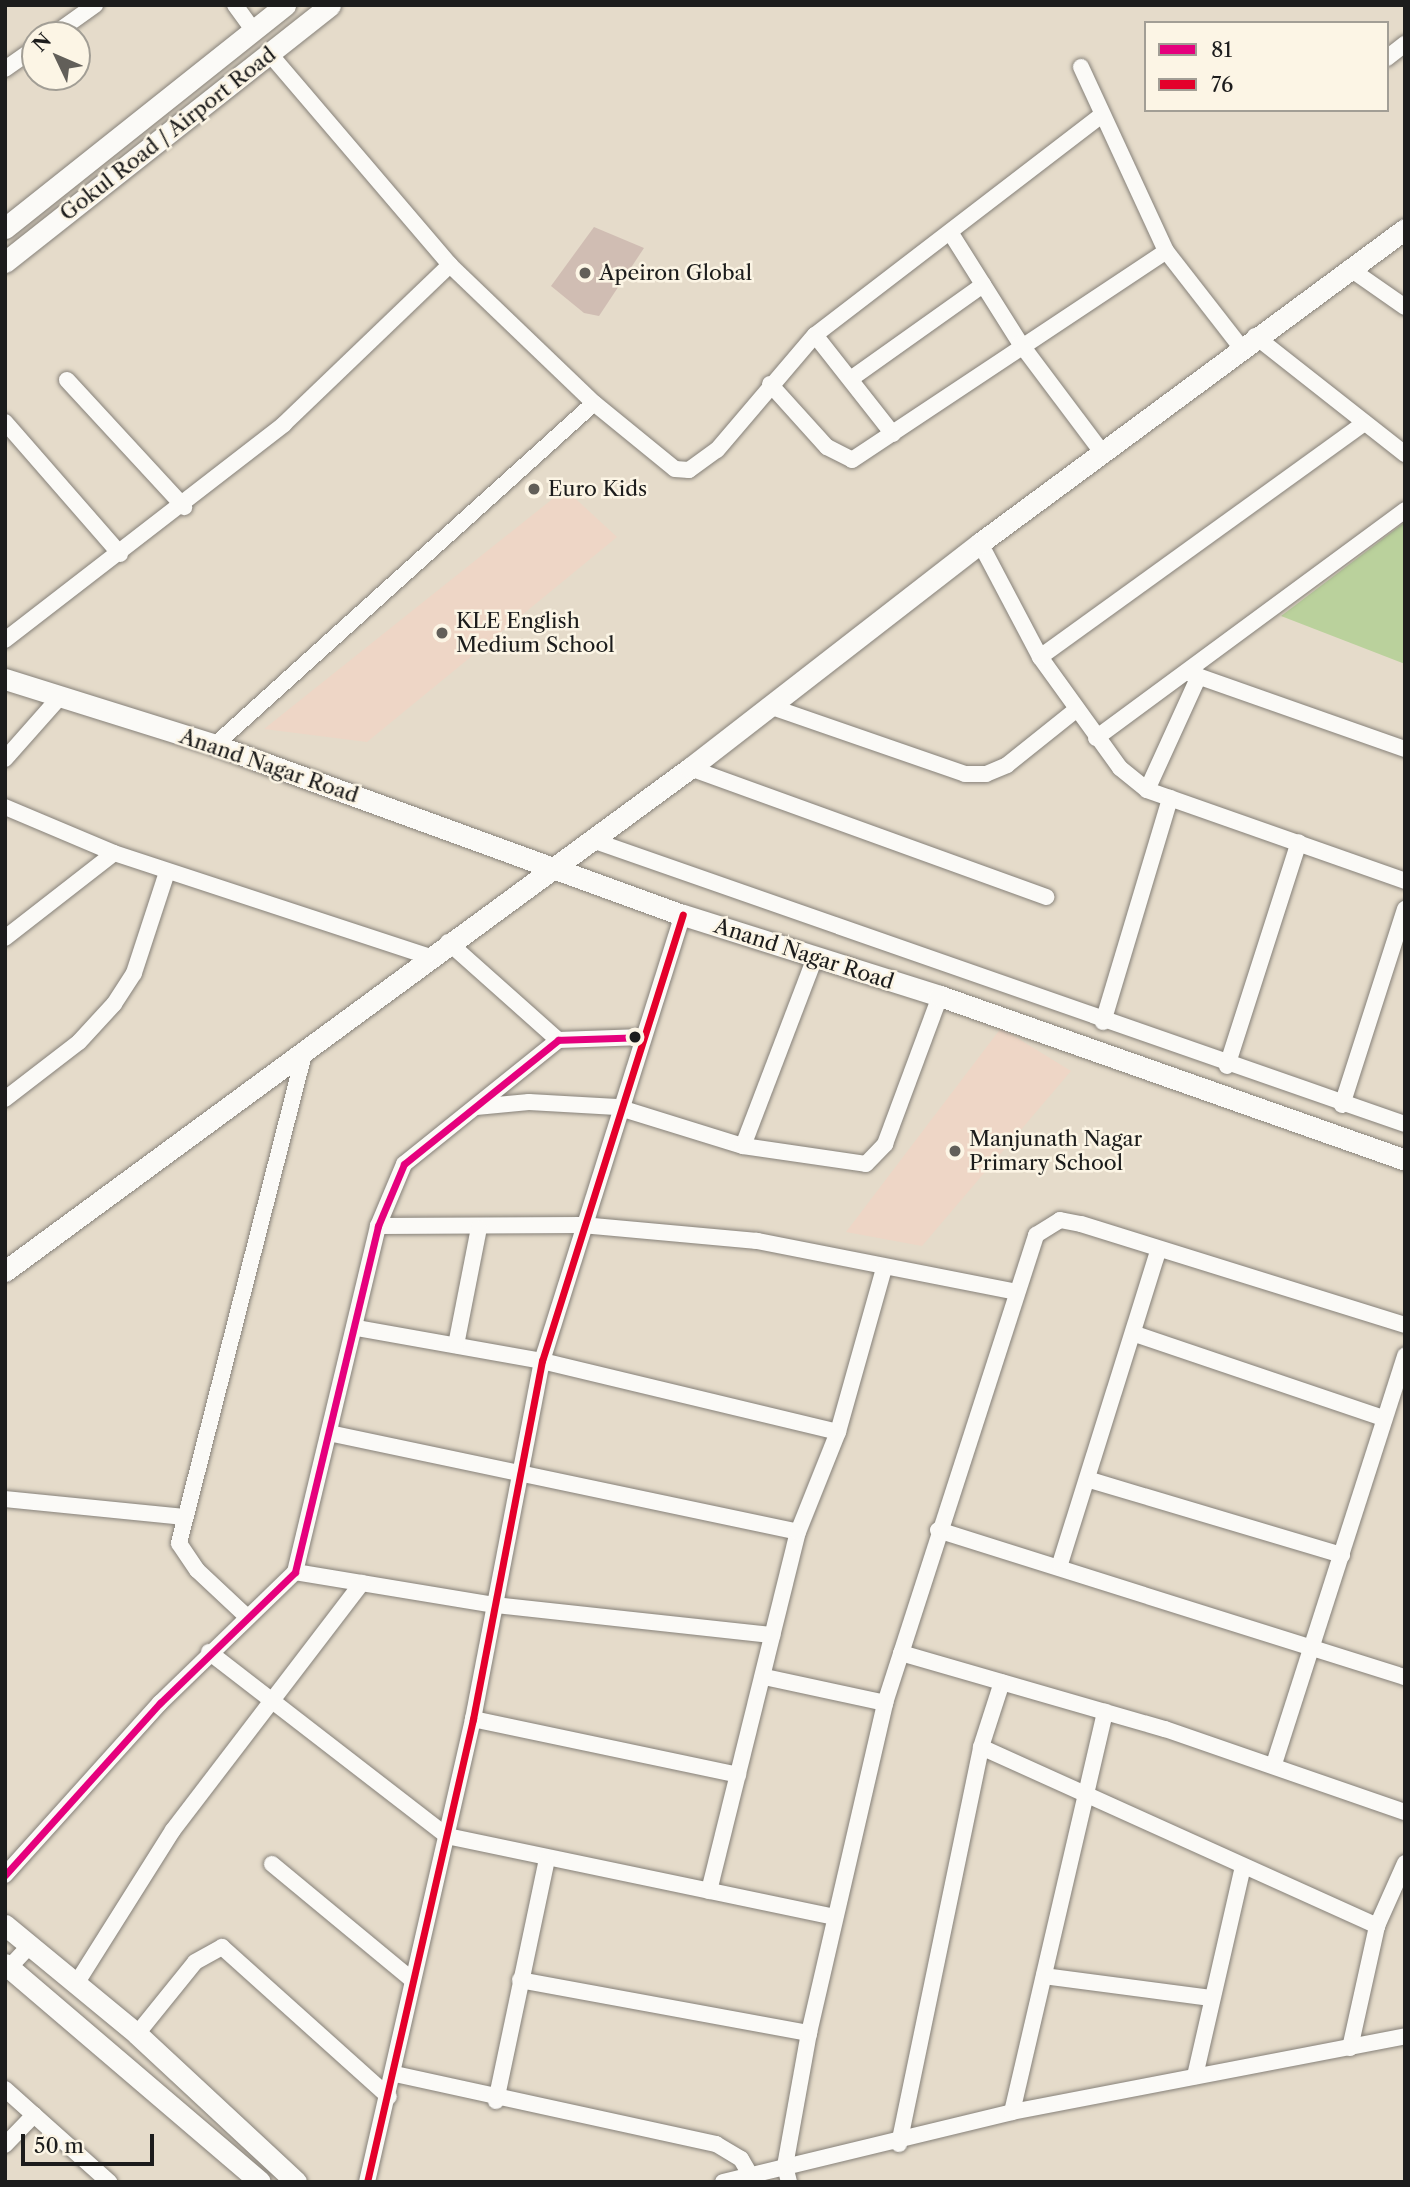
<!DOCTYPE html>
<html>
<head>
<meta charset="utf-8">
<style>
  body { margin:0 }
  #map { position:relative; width:1410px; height:2187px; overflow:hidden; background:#e5dbca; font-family:"Libre Caslon Text",serif }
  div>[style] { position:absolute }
  .built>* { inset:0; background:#eed6c6 }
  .green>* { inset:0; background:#bad19c }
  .building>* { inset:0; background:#d0bdb3 }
  .roads { filter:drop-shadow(0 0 2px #868179) drop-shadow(0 0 2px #868179) }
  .street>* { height:16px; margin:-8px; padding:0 8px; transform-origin:8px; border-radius:8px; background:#fbfaf7 }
  .secondary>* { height:21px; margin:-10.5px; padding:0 10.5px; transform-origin:10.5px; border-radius:10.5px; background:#fbfaf7 }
  .bus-1>* { height:7px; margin:-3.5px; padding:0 3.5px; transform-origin:3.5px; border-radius:3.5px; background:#e5007d }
  .bus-2>* { height:7px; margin:-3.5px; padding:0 3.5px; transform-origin:3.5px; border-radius:3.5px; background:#e4002b }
  .dots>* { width:19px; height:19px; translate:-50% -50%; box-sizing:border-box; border:4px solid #fcf5e5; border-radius:50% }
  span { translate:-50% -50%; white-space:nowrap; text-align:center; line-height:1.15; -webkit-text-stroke:5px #fcf5e5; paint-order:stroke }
  .street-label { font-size:21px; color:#1c1c1c }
  .poi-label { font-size:21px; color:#1c1c1c }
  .left { translate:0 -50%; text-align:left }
  .frame { position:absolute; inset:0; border:7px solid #1c1c1c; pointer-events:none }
  .legend { position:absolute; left:1144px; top:21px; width:245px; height:91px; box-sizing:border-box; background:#fcf5e5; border:2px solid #a29e95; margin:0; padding:9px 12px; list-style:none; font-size:21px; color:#1c1c1c }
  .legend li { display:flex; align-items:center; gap:14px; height:35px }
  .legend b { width:35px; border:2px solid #a29e95 }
  .north { position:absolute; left:21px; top:21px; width:70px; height:70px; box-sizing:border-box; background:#fcf5e5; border:2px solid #a29e95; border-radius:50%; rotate:314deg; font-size:19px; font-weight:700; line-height:28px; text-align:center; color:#1c1c1c }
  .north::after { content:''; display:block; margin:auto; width:24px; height:32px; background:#625f59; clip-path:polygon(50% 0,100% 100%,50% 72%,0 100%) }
  .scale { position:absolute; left:21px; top:2134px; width:133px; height:32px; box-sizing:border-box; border:4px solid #1c1c1c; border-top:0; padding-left:9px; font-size:21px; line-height:24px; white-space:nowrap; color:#1c1c1c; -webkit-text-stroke:5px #fcf5e5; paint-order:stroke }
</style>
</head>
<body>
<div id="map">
  <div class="built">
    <div style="clip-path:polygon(565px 489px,617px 537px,367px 742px,264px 729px)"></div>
    <div style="clip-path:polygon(1001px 1028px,1071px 1071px,922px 1246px,846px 1232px)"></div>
  </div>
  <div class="green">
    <div style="clip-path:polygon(1405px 522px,1405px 664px,1281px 616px)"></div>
  </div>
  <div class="building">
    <div style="clip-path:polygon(594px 227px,644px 248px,599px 316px,584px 313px,551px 286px)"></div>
  </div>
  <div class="roads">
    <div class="street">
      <div style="left:235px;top:5px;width:31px;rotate:54deg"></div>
      <div style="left:53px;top:35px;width:52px;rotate:-35.5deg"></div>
      <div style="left:269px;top:53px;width:279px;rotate:49.5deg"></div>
      <div style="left:450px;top:265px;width:199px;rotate:43.8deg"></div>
      <div style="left:594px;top:403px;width:104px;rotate:39.2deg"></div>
      <div style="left:675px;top:469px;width:14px;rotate:4deg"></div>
      <div style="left:689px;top:470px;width:34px;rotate:-36deg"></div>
      <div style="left:717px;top:450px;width:151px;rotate:-49.6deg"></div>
      <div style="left:815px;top:335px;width:362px;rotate:-37.5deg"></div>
      <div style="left:1387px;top:58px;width:23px;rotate:-38deg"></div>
      <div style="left:1081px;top:67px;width:203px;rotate:65.2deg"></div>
      <div style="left:1166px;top:251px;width:120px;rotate:52.1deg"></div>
      <div style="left:5px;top:69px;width:37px;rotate:-35deg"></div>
      <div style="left:950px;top:232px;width:131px;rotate:57.8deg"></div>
      <div style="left:1020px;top:343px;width:135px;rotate:53.1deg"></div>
      <div style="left:1349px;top:268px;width:68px;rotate:34.9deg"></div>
      <div style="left:815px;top:335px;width:126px;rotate:51.8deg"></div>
      <div style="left:1255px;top:336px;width:191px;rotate:38.2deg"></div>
      <div style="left:852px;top:378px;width:161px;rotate:-35.4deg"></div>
      <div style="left:67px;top:380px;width:173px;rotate:47.3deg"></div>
      <div style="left:770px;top:384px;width:85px;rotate:47.9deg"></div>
      <div style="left:827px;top:447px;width:28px;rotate:27deg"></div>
      <div style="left:852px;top:460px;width:377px;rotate:-33.6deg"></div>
      <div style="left:5px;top:422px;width:175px;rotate:48.9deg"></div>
      <div style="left:980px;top:543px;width:129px;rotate:62.2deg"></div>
      <div style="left:1040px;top:657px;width:137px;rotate:54.2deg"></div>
      <div style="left:1120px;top:768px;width:35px;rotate:39deg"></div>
      <div style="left:1147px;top:790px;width:274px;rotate:19.4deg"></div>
      <div style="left:5px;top:640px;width:353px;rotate:-37.7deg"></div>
      <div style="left:284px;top:424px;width:230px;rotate:-43.8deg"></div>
      <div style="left:1040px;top:657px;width:400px;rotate:-35.8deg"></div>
      <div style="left:1189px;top:673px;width:229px;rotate:19.4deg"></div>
      <div style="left:769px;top:706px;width:207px;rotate:19.1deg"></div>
      <div style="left:965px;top:774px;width:21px"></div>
      <div style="left:986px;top:774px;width:23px;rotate:-23deg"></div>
      <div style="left:1007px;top:765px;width:88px;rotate:-38.6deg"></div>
      <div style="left:1096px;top:738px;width:384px;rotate:-36.4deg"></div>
      <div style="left:215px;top:745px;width:510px;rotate:-42.06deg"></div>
      <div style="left:5px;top:759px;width:80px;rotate:-48.5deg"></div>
      <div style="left:690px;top:768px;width:379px;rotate:19.9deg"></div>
      <div style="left:1147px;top:790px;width:125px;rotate:-65.5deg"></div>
      <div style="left:5px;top:807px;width:118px;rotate:22.9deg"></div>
      <div style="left:114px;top:853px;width:330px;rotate:18.2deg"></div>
      <div style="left:592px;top:840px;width:861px;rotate:19.26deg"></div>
      <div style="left:5px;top:938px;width:138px;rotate:-37.9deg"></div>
      <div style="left:448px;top:942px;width:147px;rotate:41.7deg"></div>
      <div style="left:1103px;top:1022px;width:234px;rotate:-73.3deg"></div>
      <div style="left:1227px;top:1066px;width:235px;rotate:-72.2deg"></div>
      <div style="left:5px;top:1099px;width:93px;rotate:-37.6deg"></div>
      <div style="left:79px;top:1042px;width:52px;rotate:-47.4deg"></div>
      <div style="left:114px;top:1004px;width:37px;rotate:-57deg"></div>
      <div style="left:134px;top:973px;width:106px;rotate:-71.9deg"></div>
      <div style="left:1342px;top:1105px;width:206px;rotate:-72.2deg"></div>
      <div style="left:476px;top:1107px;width:53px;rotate:-5.4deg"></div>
      <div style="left:529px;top:1102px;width:88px;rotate:3.3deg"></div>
      <div style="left:617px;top:1107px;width:132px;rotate:17.2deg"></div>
      <div style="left:743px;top:1146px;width:124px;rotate:8.3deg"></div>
      <div style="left:866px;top:1164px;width:28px;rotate:-46deg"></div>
      <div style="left:885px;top:1144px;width:158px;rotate:-69.6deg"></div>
      <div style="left:743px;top:1146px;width:199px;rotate:-69.1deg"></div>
      <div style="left:378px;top:1226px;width:204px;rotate:-0.3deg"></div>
      <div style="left:582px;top:1225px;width:176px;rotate:5.2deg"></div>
      <div style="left:757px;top:1241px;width:264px;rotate:11.1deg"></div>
      <div style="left:357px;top:1328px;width:188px;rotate:10.1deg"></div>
      <div style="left:542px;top:1361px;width:304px;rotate:13.5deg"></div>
      <div style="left:1135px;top:1334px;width:262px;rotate:18.7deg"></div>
      <div style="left:456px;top:1345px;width:119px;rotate:-78.9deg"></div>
      <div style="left:329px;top:1433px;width:479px;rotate:11.9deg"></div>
      <div style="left:1090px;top:1480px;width:263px;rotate:16.6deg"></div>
      <div style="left:5px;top:1499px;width:180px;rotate:5.7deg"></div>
      <div style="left:938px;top:1530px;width:490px;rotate:17.5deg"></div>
      <div style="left:1060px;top:1564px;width:327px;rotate:-72.6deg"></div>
      <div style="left:295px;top:1572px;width:203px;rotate:9.4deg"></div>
      <div style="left:495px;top:1605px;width:279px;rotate:6.2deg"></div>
      <div style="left:244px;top:1614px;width:64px;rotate:-136.9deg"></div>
      <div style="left:197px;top:1570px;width:32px;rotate:-124deg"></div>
      <div style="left:179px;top:1543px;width:509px;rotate:-75.66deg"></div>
      <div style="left:209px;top:1652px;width:301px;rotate:37.7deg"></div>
      <div style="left:447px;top:1836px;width:396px;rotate:11.8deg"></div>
      <div style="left:901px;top:1653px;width:275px;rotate:16.1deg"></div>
      <div style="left:1165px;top:1729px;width:254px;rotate:19.1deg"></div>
      <div style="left:765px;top:1677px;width:123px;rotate:12.2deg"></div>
      <div style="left:473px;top:1719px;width:271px;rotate:11.9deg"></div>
      <div style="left:981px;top:1747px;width:435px;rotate:24.3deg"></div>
      <div style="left:1274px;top:1764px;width:429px;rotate:-72.2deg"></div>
      <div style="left:272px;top:1864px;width:182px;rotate:39.6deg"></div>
      <div style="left:5px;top:1875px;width:232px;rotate:-48deg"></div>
      <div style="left:160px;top:1703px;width:188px;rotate:-44.1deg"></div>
      <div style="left:295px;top:1572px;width:356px;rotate:-76.5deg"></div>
      <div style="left:378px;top:1226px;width:67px;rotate:-67.2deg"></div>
      <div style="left:404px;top:1164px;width:198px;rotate:-38.8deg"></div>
      <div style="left:558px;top:1040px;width:85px;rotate:-2deg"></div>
      <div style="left:709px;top:1891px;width:370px;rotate:-76.1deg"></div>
      <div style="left:798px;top:1532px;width:108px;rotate:-68.2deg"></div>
      <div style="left:838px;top:1432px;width:170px;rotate:-74.3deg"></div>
      <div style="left:5px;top:1972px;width:37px;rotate:-47deg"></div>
      <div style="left:1044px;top:1976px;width:168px;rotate:7.5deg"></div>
      <div style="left:520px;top:1980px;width:294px;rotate:10.4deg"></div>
      <div style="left:76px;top:1984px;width:182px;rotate:-57.8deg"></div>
      <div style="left:173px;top:1830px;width:311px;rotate:-52.6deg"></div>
      <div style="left:137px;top:2034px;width:92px;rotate:-51.1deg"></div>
      <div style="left:195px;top:1962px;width:31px;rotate:-29deg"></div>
      <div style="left:222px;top:1947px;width:224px;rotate:41.9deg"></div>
      <div style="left:1350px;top:2048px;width:125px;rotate:-77.5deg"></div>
      <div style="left:1377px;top:1926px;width:69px;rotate:-66deg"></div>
      <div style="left:395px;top:2074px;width:329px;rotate:12.3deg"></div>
      <div style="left:716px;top:2144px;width:29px;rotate:31deg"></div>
      <div style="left:741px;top:2159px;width:20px;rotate:60deg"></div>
      <div style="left:1195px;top:2076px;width:215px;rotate:-77.1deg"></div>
      <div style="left:5px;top:2089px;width:140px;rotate:41.8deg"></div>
      <div style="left:496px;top:2101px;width:248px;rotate:-78.1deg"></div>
      <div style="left:1012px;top:2112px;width:411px;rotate:-76.9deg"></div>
      <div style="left:899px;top:2144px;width:405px;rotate:-78.3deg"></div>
      <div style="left:981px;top:1747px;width:68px;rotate:-72.1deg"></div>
      <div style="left:5px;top:2145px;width:42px;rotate:-46deg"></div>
      <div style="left:367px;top:2182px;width:475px;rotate:-77.1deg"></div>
      <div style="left:473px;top:1719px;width:365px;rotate:-79.1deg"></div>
      <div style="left:542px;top:1361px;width:468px;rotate:-72.5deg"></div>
      <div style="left:723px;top:2182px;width:297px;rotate:-13.6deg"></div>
      <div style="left:1012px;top:2112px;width:400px;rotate:-10.9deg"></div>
      <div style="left:789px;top:2182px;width:16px;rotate:-104deg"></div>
      <div style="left:785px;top:2166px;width:135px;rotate:-79.8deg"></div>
      <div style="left:809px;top:2033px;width:339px;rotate:-77deg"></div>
      <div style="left:885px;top:1703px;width:492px;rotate:-72.1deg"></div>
      <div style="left:1036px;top:1235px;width:28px;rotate:-32deg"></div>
      <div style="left:1060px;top:1220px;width:21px;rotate:11deg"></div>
      <div style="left:1081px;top:1224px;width:339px;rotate:17.3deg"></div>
    </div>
    <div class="secondary">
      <div style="left:5px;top:228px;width:358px;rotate:-38.5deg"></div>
      <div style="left:5px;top:262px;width:414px;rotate:-38.3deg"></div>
      <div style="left:5px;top:679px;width:220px;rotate:17.4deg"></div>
      <div style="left:215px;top:745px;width:498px;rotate:20deg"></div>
      <div style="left:683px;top:915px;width:269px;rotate:17.5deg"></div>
      <div style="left:940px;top:996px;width:493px;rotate:19.4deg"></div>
      <div style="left:5px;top:1271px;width:850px;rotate:-36.29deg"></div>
      <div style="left:690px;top:768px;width:367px;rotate:-37.8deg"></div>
      <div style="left:980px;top:543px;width:528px;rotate:-36.46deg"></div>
      <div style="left:5px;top:1925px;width:171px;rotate:39.5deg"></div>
      <div style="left:137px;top:2034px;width:217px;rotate:42.9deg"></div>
      <div style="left:5px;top:1964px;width:335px;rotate:40.5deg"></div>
    </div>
  </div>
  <div class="bus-1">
    <div style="left:5px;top:1875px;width:232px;rotate:-48deg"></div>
    <div style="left:160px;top:1703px;width:188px;rotate:-44.1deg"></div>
    <div style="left:295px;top:1572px;width:356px;rotate:-76.5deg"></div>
    <div style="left:378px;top:1226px;width:67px;rotate:-67.2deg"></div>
    <div style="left:404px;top:1164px;width:198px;rotate:-38.8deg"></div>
    <div style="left:558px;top:1040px;width:85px;rotate:-2deg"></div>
  </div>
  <div class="bus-2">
    <div style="left:367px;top:2182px;width:475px;rotate:-77.1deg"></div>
    <div style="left:473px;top:1719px;width:365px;rotate:-79.1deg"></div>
    <div style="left:542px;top:1361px;width:468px;rotate:-72.5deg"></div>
  </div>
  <div class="dots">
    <div style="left:585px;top:273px;background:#625f59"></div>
    <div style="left:534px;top:489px;background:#625f59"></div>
    <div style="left:442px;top:633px;background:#625f59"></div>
    <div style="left:635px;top:1037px;background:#1c1c1c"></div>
    <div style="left:955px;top:1151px;background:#625f59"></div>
  </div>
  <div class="street-label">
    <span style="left:168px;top:134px;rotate:-38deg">Gokul Road / Airport Road</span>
    <span style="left:269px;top:766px;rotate:19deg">Anand Nagar Road</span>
    <span style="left:804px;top:954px;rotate:18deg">Anand Nagar Road</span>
  </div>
  <div class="poi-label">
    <span class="left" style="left:599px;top:273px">Apeiron Global</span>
    <span class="left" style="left:548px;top:489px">Euro Kids</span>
    <span class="left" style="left:456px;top:633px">KLE English<br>Medium School</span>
    <span class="left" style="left:969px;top:1151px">Manjunath Nagar<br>Primary School</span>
  </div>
  <div class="frame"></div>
  <ul class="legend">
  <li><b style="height:9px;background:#e5007d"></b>81</li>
  <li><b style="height:9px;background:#e4002b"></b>76</li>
  </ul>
  <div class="north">N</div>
  <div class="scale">50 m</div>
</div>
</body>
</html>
